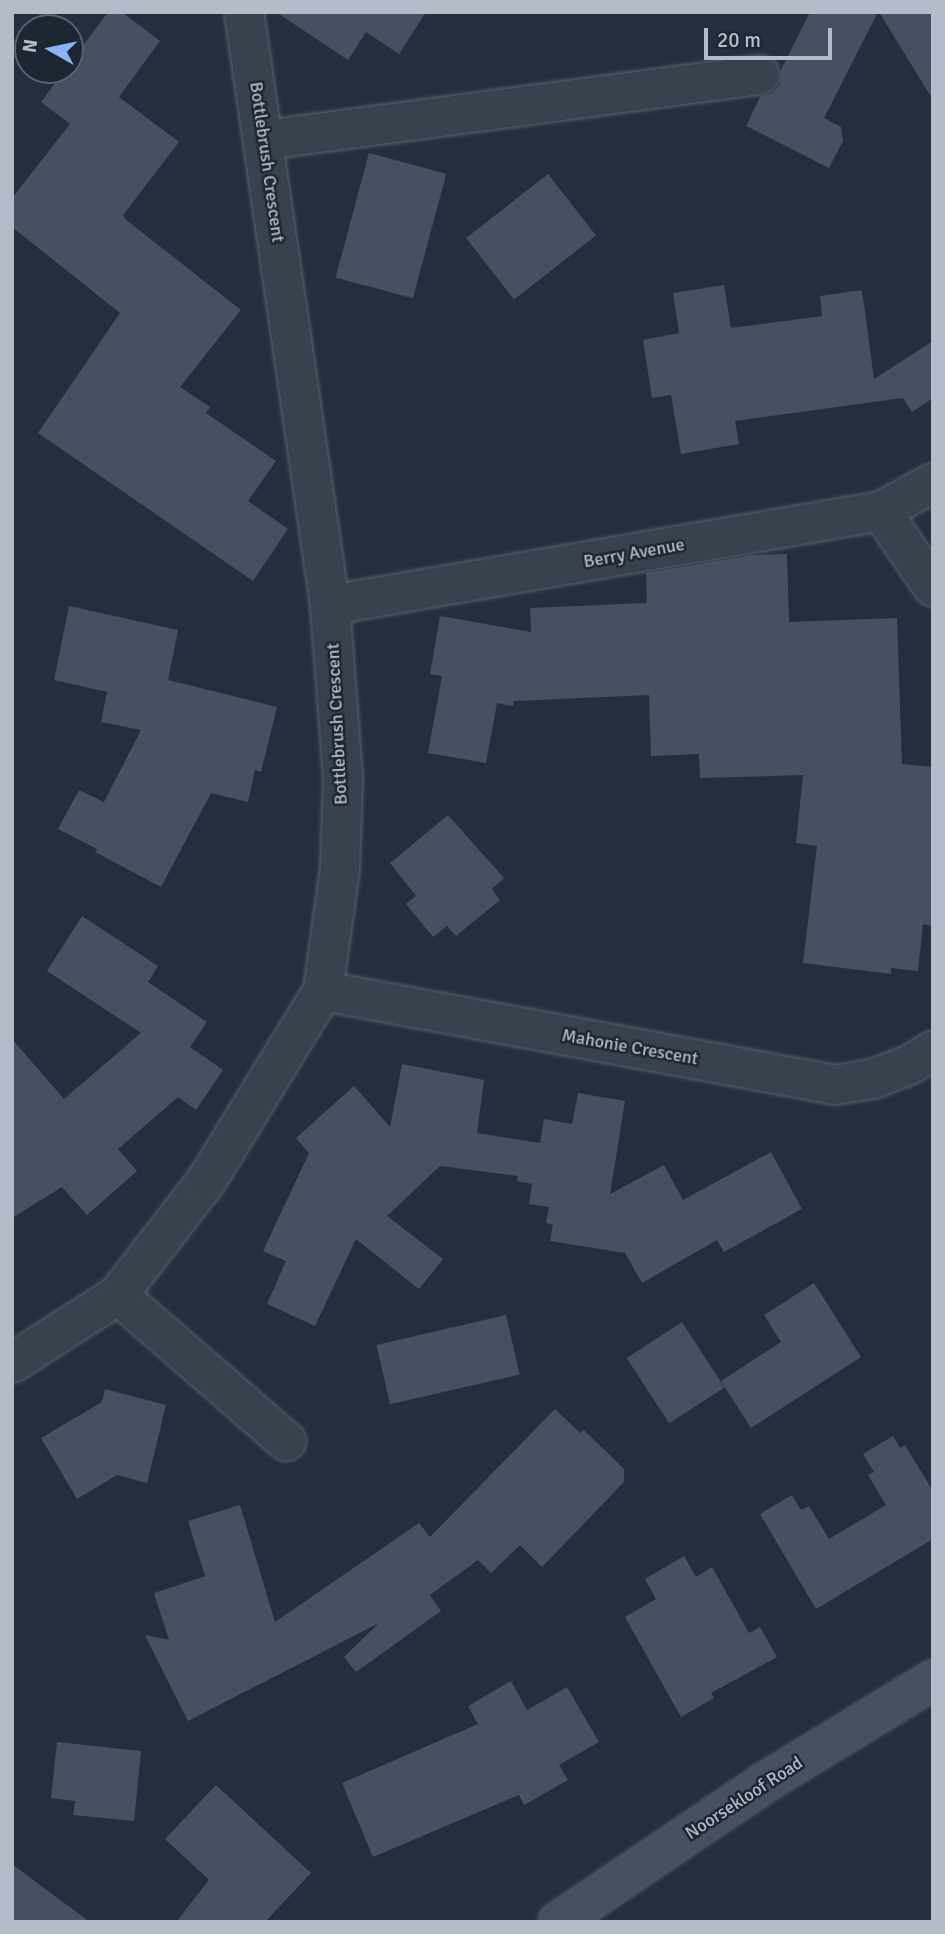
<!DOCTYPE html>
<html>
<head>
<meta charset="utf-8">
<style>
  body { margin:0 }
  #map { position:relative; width:945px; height:1934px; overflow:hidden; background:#242f3e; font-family:Signika,sans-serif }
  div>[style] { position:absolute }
  .building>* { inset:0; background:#455162; transform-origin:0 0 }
  .roads { filter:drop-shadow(0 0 2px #565f6c) drop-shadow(0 0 2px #565f6c) }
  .street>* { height:38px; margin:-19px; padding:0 19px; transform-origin:19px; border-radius:19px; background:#38414e }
  .secondary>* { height:38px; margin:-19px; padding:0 19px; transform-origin:19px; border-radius:19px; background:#465061 }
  span { translate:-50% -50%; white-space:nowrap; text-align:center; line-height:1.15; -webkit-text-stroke:5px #1d2633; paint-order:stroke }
  .street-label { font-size:18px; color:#b4bcc9 }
  .frame { position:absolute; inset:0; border:14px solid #b4bcc9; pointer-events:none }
  .north { position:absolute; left:14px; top:14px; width:70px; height:70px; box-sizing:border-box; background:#1d2633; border:2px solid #59626f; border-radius:50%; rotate:279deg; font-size:19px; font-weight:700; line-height:28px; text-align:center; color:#b4bcc9 }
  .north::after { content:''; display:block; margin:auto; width:24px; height:32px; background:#8ab4f8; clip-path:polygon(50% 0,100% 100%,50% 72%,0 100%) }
  .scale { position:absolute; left:704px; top:28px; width:128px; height:32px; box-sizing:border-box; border:4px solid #b4bcc9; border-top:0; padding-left:9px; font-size:21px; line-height:24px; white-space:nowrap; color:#b4bcc9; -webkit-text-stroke:5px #1d2633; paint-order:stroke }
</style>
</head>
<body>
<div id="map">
  <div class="building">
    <div style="clip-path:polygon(108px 12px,122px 12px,160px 41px,119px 97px,179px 142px,123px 215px,125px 219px,241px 310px,180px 387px,210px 407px,206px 413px,276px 461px,248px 501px,288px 529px,253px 581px,38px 433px,120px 313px,12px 227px,12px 198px,70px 124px,41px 102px,65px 70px,70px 70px,70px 63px)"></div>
    <div style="clip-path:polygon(276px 12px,426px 12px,399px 54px,366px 32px,348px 60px)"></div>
    <div style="clip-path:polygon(810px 12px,878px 12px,824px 118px,841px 127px,843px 141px,829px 168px,746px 126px,760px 97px,773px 93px,780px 84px,781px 70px)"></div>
    <div style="clip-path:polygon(879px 12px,933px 12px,933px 100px)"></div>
    <div style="left:369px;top:153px;width:80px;height:129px;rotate:15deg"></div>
    <div style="left:548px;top:174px;width:78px;height:104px;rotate:52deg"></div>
    <div style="clip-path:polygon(724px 285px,731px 328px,822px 316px,820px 296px,862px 290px,874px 379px,933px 341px,933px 398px,912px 412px,903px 398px,735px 421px,739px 444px,681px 454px,671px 395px,652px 398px,643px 340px,679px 333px,673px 293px)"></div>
    <div style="clip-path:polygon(787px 554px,789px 622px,897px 618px,902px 764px,933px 767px,933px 926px,923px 924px,918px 971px,891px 968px,891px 974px,803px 963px,817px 846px,796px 843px,803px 775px,700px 778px,699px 754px,651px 756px,649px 695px,514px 701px,513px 706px,497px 703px,486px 763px,428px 753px,442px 676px,430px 674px,440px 616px,531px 632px,530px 608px,647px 603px,646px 573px,752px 555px)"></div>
    <div style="clip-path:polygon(69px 606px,178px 630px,168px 680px,277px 707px,261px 772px,255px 770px,248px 802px,211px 793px,161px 887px,95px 852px,97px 849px,58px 829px,79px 790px,104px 802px,141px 730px,101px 722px,107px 692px,54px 680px)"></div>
    <div style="clip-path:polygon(448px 815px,504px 878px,492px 889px,500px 900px,456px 936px,447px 926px,433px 937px,406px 904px,416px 896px,390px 863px)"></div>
    <div style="clip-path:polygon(82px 916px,158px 966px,148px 982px,207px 1022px,190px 1047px,223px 1070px,196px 1110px,178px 1097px,118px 1149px,137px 1171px,87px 1215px,62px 1187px,12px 1218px,12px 1039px,64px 1099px,141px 1033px,47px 971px)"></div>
    <div style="clip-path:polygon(402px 1064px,484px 1080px,477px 1133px,540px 1143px,544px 1119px,572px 1124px,578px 1093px,625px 1101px,610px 1194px,664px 1165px,683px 1200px,771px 1152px,802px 1209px,724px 1252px,717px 1240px,642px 1283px,625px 1253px,550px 1241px,553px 1225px,546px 1223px,549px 1207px,529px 1204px,532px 1184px,517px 1181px,518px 1176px,440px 1166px,387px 1216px,443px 1259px,419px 1289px,356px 1239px,315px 1326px,267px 1304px,286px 1261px,263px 1251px,309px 1153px,296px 1138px,354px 1086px,390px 1127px)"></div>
    <div style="clip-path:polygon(814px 1283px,861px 1357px,751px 1428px,721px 1381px,781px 1342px,764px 1315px)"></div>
    <div style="left:506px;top:1315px;width:61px;height:133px;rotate:77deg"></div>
    <div style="left:682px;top:1322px;width:78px;height:66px;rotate:57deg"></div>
    <div style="clip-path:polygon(105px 1389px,166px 1405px,147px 1483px,117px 1475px,77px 1499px,41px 1438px,102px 1402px)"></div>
    <div style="clip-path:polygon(555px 1409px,580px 1433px,584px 1430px,624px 1469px,624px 1482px,542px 1567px,520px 1545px,491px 1573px,478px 1560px,430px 1595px,441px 1611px,356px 1672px,344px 1657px,379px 1623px,188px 1721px,145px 1635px,169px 1640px,154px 1593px,205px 1576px,188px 1521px,240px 1505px,275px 1622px,419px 1523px,430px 1537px)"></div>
    <div style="clip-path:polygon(893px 1436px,900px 1448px,905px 1445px,933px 1491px,933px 1539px,816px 1609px,760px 1514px,792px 1495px,801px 1510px,809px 1506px,829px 1539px,886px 1505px,868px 1475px,874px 1472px,863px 1454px)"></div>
    <div style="clip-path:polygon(684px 1556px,696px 1577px,712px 1567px,749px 1633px,760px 1627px,777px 1657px,711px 1693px,714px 1698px,681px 1717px,625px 1617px,656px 1599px,645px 1579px)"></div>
    <div style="clip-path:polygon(511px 1681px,527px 1710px,567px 1687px,599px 1742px,559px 1765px,568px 1780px,524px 1805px,519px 1795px,373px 1857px,342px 1783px,478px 1724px,468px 1706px)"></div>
    <div style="clip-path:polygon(57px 1742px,141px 1751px,134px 1821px,73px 1815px,75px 1801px,51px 1798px)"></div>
    <div style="clip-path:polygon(216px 1785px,311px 1873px,265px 1922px,176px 1922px,209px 1880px,165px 1839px)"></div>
    <div style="clip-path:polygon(12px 1864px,44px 1888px,90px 1922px,12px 1922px)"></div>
  </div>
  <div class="roads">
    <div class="street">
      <div style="left:265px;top:140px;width:499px;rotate:-7.5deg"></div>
      <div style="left:881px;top:511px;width:92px;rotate:55.6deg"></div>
      <div style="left:330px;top:605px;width:559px;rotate:-9.68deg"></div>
      <div style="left:881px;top:511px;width:59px;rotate:-28.3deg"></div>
      <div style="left:323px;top:991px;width:521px;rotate:10.4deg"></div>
      <div style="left:835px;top:1085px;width:38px;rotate:-9deg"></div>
      <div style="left:873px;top:1079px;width:41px;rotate:-21.5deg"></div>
      <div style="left:911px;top:1064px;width:26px;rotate:-31deg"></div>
      <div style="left:118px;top:1295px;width:223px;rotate:41deg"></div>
      <div style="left:12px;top:1363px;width:126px;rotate:-32.7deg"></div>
      <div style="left:118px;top:1295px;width:145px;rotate:-52.3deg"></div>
      <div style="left:207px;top:1180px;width:222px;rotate:-58.5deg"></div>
      <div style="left:323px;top:991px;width:124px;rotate:-82.1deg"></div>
      <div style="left:340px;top:868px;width:90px;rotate:-88.1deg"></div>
      <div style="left:343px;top:778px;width:173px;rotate:-94.3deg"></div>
      <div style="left:330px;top:605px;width:599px;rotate:-98.25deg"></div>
    </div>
    <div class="secondary">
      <div style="left:558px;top:1922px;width:249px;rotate:-34deg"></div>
      <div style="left:764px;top:1783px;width:198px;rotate:-31.4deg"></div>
    </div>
  </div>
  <div class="street-label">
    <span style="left:267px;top:162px;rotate:82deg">Bottlebrush Crescent</span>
    <span style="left:634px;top:553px;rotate:-10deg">Berry Avenue</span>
    <span style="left:337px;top:724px;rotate:-93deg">Bottlebrush Crescent</span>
    <span style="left:630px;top:1047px;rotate:10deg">Mahonie Crescent</span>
    <span style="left:744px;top:1798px;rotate:-33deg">Noorsekloof Road</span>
  </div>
  <div class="frame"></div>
  <div class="north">N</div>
  <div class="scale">20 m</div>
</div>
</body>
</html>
